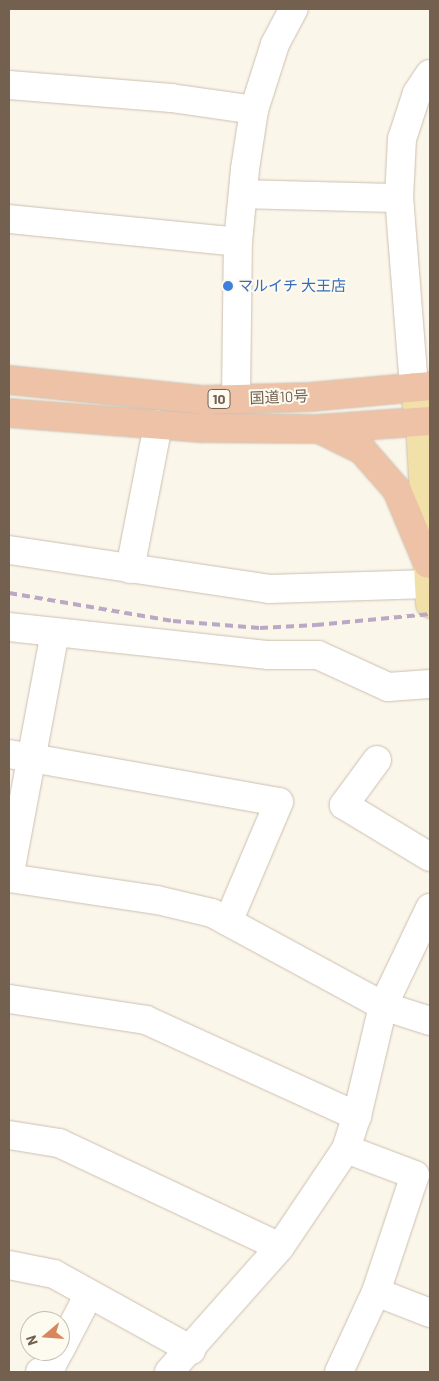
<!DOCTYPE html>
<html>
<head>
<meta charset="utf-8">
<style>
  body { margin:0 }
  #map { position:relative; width:439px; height:1381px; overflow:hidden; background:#fbf6ea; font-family:Barlow,"Noto Sans JP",sans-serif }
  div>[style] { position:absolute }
  .roads { filter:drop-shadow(0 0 1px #ccbfb0) drop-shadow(0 0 1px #ccbfb0) }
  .minor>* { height:28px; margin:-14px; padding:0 14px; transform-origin:14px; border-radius:14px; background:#fff }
  .major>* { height:28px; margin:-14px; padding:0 14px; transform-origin:14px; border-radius:14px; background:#f2e0a9 }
  .highway>* { height:28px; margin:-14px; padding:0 14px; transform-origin:14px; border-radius:14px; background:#eec2a7 }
  .rail>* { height:4px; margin-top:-2px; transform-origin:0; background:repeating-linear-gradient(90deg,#baa8c4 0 8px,transparent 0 13px) }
  .dots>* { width:14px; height:14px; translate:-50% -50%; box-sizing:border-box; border:2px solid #fdfaf0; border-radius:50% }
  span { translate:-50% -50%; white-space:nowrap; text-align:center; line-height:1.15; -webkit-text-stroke:4px #fdfaf0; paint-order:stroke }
  .shield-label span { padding:1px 4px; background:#fdfaf0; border:1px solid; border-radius:4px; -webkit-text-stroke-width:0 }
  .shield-label { font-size:14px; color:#73604f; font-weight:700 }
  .shop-label { font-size:15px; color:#366cbe }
  .left { translate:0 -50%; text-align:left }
  .street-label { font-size:15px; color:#73604f }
  .frame { position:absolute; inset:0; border:10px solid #73604f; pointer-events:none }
  .north { position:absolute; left:20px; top:1311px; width:50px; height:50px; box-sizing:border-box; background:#fdfaf0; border:1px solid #c6bcb0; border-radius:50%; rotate:252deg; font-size:14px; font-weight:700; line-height:20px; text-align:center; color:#73604f }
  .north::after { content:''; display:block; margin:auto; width:18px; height:22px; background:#d8865c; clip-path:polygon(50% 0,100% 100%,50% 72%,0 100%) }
</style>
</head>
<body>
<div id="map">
  <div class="roads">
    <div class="minor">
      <div style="left:9px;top:85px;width:163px;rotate:4.6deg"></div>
      <div style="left:171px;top:98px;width:84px;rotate:8.2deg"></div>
      <div style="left:243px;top:194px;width:156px;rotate:1.5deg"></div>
      <div style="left:9px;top:219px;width:230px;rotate:5.7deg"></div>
      <div style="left:414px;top:387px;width:190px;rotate:-94.5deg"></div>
      <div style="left:399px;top:198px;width:59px;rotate:-87.1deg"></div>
      <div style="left:402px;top:139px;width:48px;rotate:-71.9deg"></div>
      <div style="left:417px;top:93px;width:23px;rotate:-56deg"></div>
      <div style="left:236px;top:399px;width:157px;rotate:-89.3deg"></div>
      <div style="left:238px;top:242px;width:73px;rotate:-84.5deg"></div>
      <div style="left:245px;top:169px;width:60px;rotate:-81.3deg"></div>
      <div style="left:254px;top:110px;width:69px;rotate:-72.3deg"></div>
      <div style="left:275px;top:44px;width:40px;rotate:-62deg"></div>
      <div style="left:9px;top:550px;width:263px;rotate:8.5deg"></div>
      <div style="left:269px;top:589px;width:161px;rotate:-1.8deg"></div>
      <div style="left:130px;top:569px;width:147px;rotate:-79deg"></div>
      <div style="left:9px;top:627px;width:261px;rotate:6.2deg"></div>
      <div style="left:268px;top:655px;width:50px"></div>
      <div style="left:318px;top:655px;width:77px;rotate:24.6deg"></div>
      <div style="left:388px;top:687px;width:42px;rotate:-4.1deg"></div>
      <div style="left:9px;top:754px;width:274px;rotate:10.1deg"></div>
      <div style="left:279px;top:802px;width:130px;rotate:113deg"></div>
      <div style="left:377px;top:760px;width:56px;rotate:126.3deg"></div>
      <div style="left:344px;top:805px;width:100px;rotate:31.2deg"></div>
      <div style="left:9px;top:878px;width:150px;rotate:8.5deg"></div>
      <div style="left:157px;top:900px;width:57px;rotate:13.3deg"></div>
      <div style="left:212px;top:913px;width:195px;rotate:28.5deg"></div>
      <div style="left:383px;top:1006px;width:49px;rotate:17.7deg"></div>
      <div style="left:9px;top:878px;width:249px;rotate:-79.4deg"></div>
      <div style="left:9px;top:999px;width:139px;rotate:8.7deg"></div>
      <div style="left:146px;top:1020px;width:232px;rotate:24.5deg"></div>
      <div style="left:9px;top:1135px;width:51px;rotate:9.1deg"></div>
      <div style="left:59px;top:1143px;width:244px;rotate:25.2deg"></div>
      <div style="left:9px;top:1265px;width:46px;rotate:11.3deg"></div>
      <div style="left:54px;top:1274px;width:157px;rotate:29deg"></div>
      <div style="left:376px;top:1292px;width:58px;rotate:21.3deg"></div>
      <div style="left:60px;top:1350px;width:63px;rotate:-62.6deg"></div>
      <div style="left:40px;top:1372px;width:14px;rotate:-30deg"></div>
      <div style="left:52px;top:1365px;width:16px;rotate:-63deg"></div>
      <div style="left:169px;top:1372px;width:167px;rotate:-48.4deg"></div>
      <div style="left:280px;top:1247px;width:118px;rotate:-56deg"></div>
      <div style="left:346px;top:1149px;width:35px;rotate:-72deg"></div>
      <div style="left:357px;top:1116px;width:113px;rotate:-76.7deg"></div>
      <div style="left:383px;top:1006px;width:109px;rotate:-64.4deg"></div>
      <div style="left:339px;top:1372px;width:88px;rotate:-65.2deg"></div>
      <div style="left:376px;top:1292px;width:123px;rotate:-71.6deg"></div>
      <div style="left:415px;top:1175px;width:74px;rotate:-159.4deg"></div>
    </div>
    <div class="major">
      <div style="left:414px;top:387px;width:36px;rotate:81deg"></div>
      <div style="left:420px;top:423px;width:181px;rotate:86.8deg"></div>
    </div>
    <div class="highway">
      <div style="left:9px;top:380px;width:194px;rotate:5.9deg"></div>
      <div style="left:202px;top:400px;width:108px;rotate:-1.6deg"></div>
      <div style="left:310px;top:397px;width:121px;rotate:-5.2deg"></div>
      <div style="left:9px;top:413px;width:193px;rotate:4.5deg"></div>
      <div style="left:201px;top:428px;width:117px;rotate:0.5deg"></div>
      <div style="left:318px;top:429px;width:112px;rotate:-4.1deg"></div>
      <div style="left:321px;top:430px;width:46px;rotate:26deg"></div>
      <div style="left:362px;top:450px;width:53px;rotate:48.8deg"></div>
      <div style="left:397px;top:490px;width:80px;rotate:67.3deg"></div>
    </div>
  </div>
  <div class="rail">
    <div style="left:9px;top:593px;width:166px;rotate:9.7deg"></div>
    <div style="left:173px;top:621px;width:87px;rotate:4.6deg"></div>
    <div style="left:260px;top:628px;width:56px;rotate:-3.1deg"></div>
    <div style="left:316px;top:625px;width:115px;rotate:-5.5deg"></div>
  </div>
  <div class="dots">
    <div style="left:228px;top:286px;background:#3f7fe0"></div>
  </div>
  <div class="shield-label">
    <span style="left:219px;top:399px">10</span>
  </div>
  <div class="shop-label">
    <span class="left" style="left:238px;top:286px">マルイチ 大王店</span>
  </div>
  <div class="street-label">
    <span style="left:279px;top:397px;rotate:-2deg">国道10号</span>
  </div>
  <div class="frame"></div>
  <div class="north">N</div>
</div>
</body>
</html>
